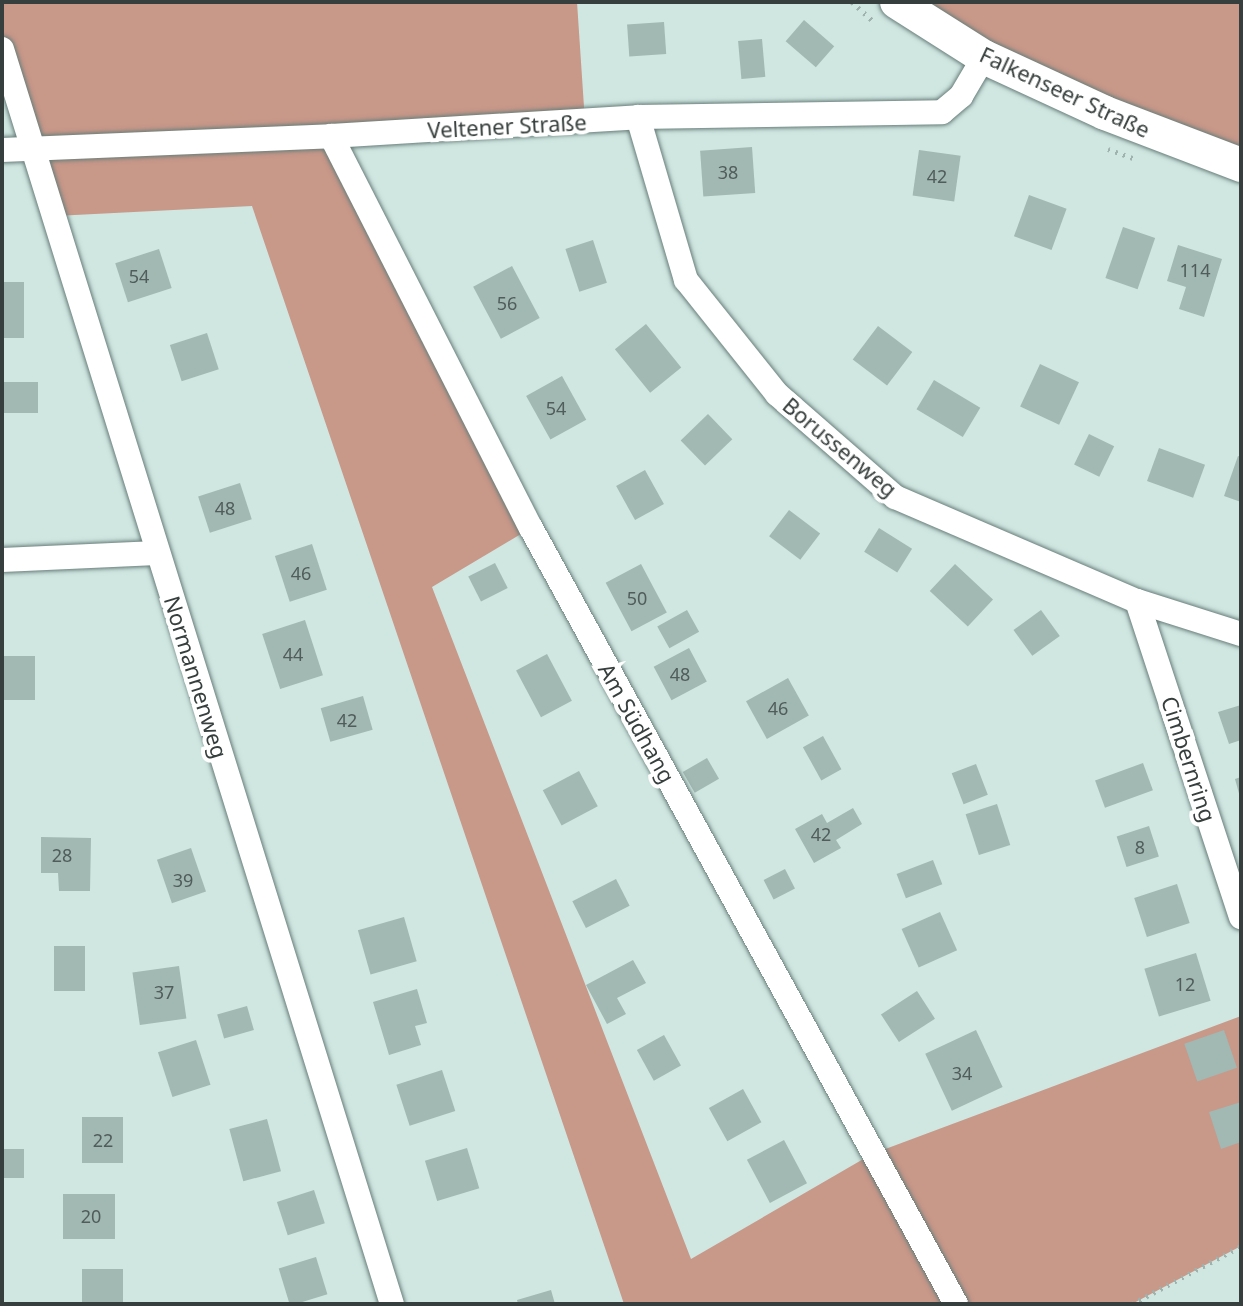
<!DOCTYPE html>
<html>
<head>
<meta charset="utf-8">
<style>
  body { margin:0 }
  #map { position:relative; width:1243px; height:1306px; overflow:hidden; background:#cfe6e1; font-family:"Noto Sans",sans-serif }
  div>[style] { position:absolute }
  .forest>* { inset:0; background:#c89889 }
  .building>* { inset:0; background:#a1b8b3; transform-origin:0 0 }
  .path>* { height:5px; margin-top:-2.5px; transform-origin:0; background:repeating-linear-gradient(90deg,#9fb2ad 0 2px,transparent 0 8px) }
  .roads { filter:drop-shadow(0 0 2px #697e7a) drop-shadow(0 0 2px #697e7a) }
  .minor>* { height:24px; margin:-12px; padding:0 12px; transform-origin:12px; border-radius:12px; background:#fff }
  .secondary>* { height:34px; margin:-17px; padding:0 17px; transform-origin:17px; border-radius:17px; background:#fff }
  span { translate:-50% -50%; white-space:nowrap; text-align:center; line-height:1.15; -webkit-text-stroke:8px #fff; paint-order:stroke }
  .number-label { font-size:18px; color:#515d5a }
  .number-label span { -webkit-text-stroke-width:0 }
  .street-label { font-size:22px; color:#363f3d }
  .frame { position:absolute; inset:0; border:4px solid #363f3d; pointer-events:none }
</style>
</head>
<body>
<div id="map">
  <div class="forest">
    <div style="clip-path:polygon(2px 2px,577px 2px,585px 122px,332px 136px,531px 528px,432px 587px,691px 1259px,872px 1154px,1241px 1016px,1241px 1246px,1132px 1304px,624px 1304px,252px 206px,55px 216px,2px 49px)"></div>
    <div style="clip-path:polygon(897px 2px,1241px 2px,1241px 165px)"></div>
  </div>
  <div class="building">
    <div style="left:804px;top:20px;width:40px;height:28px;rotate:41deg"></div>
    <div style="left:664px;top:22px;width:32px;height:37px;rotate:86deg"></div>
    <div style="left:762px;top:39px;width:38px;height:24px;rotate:85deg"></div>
    <div style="left:752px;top:147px;width:46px;height:52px;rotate:86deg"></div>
    <div style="left:919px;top:150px;width:42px;height:46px;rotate:8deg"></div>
    <div style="left:1029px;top:195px;width:40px;height:44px;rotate:20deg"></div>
    <div style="left:1123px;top:227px;width:34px;height:54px;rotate:19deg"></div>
    <div style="left:593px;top:240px;width:45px;height:29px;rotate:72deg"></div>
    <div style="clip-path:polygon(1178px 245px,1222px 259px,1204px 317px,1179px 309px,1186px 287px,1167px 281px)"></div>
    <div style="left:159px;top:249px;width:41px;height:46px;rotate:72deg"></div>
    <div style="left:512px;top:266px;width:59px;height:44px;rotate:62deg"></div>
    <div style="left:2px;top:282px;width:22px;height:56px"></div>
    <div style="left:646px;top:324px;width:56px;height:40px;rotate:51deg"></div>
    <div style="left:878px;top:326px;width:43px;height:42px;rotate:37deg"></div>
    <div style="left:207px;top:333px;width:38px;height:39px;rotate:72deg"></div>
    <div style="left:1040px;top:364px;width:43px;height:47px;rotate:25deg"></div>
    <div style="left:562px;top:376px;width:50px;height:41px;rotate:61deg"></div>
    <div style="left:934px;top:380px;width:54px;height:34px;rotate:31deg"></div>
    <div style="left:2px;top:382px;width:36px;height:31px"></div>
    <div style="left:708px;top:414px;width:35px;height:38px;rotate:46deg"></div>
    <div style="left:1089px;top:434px;width:28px;height:34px;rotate:26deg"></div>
    <div style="left:1159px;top:448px;width:49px;height:35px;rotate:20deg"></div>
    <div style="clip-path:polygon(1238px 456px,1241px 457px,1241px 502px,1224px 496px)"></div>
    <div style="left:645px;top:470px;width:39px;height:33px;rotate:61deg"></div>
    <div style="left:240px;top:483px;width:38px;height:44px;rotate:72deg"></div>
    <div style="left:789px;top:510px;width:39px;height:33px;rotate:37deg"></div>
    <div style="left:879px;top:528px;width:39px;height:28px;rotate:32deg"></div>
    <div style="left:312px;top:544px;width:48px;height:39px;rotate:72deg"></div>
    <div style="left:495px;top:563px;width:28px;height:30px;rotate:63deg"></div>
    <div style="left:641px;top:564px;width:55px;height:40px;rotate:62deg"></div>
    <div style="left:955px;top:564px;width:52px;height:37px;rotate:43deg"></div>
    <div style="left:687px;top:610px;width:25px;height:34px;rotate:61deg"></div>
    <div style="left:1041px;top:610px;width:32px;height:34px;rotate:54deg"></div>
    <div style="left:305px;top:620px;width:58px;height:45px;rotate:72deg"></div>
    <div style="left:689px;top:648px;width:38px;height:40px;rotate:62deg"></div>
    <div style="left:547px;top:654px;width:53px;height:35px;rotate:62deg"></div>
    <div style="left:2px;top:656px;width:33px;height:44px"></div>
    <div style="left:788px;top:678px;width:43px;height:48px;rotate:61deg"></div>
    <div style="left:363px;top:696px;width:35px;height:44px;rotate:74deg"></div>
    <div style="clip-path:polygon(1241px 705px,1241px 740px,1229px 744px,1218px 712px)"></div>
    <div style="left:823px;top:736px;width:38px;height:23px;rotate:61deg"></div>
    <div style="left:707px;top:758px;width:24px;height:28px;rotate:60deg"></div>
    <div style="left:1143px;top:763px;width:29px;height:51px;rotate:70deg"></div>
    <div style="left:976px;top:764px;width:33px;height:26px;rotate:69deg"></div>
    <div style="left:579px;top:771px;width:40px;height:41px;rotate:62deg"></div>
    <div style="clip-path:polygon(1241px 777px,1241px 797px,1240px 797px,1235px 779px)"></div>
    <div style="left:997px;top:804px;width:43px;height:33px;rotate:72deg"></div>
    <div style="clip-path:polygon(853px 808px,862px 824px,836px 840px,841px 848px,814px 863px,795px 829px,822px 814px,827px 823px)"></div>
    <div style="left:1149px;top:826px;width:32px;height:34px;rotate:72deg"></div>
    <div style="clip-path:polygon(41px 837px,91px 838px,90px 891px,59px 891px,58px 873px,41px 873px)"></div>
    <div style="left:191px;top:848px;width:46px;height:36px;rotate:71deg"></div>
    <div style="left:933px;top:860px;width:26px;height:39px;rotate:69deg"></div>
    <div style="left:785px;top:869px;width:22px;height:24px;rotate:63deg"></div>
    <div style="left:616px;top:879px;width:30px;height:49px;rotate:63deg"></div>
    <div style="left:1177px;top:884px;width:41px;height:45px;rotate:72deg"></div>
    <div style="left:940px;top:912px;width:42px;height:42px;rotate:66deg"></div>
    <div style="left:404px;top:917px;width:46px;height:48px;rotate:74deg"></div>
    <div style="left:54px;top:946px;width:31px;height:45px"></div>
    <div style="left:1196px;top:953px;width:50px;height:54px;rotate:73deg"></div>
    <div style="clip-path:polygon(633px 960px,646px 983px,617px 998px,626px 1014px,607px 1024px,586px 985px)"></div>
    <div style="left:179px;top:966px;width:53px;height:47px;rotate:82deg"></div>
    <div style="clip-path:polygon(417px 989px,427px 1023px,415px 1026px,421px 1045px,389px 1055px,373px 1002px)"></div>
    <div style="left:917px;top:991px;width:33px;height:43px;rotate:57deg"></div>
    <div style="left:247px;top:1006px;width:25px;height:31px;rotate:74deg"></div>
    <div style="left:976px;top:1030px;width:63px;height:56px;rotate:65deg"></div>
    <div style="left:1224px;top:1030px;width:40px;height:42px;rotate:71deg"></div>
    <div style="left:664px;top:1035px;width:35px;height:31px;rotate:61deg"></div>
    <div style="left:196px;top:1040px;width:47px;height:40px;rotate:72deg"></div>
    <div style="left:442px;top:1070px;width:43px;height:48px;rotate:72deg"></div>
    <div style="left:743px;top:1089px;width:38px;height:39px;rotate:61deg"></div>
    <div style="clip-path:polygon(1241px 1102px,1241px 1142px,1221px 1149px,1209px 1112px)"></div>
    <div style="left:82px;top:1117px;width:41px;height:46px"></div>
    <div style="left:267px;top:1119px;width:54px;height:39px;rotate:75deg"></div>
    <div style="left:784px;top:1140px;width:49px;height:42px;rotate:62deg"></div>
    <div style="left:467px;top:1148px;width:42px;height:44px;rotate:73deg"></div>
    <div style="left:2px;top:1149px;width:22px;height:29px"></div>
    <div style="left:314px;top:1190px;width:35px;height:39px;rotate:72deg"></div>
    <div style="left:63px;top:1194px;width:52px;height:45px"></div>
    <div style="left:316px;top:1257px;width:39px;height:39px;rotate:73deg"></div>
    <div style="left:123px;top:1269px;width:35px;height:41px;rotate:90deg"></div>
    <div style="clip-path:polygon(551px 1290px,555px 1304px,518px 1304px,517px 1300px)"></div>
  </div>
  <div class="path">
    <div style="left:852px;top:2px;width:27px;rotate:42deg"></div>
    <div style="left:1108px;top:149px;width:30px;rotate:20deg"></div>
    <div style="left:1132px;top:1304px;width:123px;rotate:-28deg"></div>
  </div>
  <div class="roads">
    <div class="minor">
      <div style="left:2px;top:49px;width:1314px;rotate:72.74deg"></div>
      <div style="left:638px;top:117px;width:170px;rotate:73.6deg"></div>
      <div style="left:686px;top:280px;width:146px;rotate:51.4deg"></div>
      <div style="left:777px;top:394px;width:157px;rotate:41.1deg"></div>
      <div style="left:895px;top:497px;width:263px;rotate:23.3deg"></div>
      <div style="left:1137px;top:601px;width:109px;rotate:17.6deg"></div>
      <div style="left:331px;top:136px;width:440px;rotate:63deg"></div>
      <div style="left:531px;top:528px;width:885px;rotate:61.29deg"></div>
      <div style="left:2px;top:150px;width:329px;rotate:-2.4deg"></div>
      <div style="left:331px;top:136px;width:308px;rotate:-3.5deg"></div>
      <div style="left:638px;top:117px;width:304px;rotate:-0.9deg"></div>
      <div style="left:942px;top:112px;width:25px;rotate:-40deg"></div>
      <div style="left:961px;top:96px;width:45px;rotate:-59.5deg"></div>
      <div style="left:2px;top:560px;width:155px;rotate:-2.6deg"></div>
      <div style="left:1137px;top:601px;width:333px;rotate:71.8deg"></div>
    </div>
    <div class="secondary">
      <div style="left:897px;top:2px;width:103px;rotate:32.3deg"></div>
      <div style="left:984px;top:57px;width:133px;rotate:24.8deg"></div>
      <div style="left:1105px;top:113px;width:146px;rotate:20.9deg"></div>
    </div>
  </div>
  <div class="number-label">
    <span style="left:728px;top:172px">38</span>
    <span style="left:937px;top:176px">42</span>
    <span style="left:1195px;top:270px">114</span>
    <span style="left:139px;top:276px">54</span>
    <span style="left:507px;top:303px">56</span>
    <span style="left:556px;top:408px">54</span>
    <span style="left:225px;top:508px">48</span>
    <span style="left:301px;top:573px">46</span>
    <span style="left:637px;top:598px">50</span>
    <span style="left:293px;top:654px">44</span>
    <span style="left:680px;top:674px">48</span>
    <span style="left:778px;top:708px">46</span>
    <span style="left:347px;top:720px">42</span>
    <span style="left:821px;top:834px">42</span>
    <span style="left:1140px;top:847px">8</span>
    <span style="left:62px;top:855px">28</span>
    <span style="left:183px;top:880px">39</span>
    <span style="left:1185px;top:984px">12</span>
    <span style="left:164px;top:992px">37</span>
    <span style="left:962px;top:1073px">34</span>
    <span style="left:103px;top:1140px">22</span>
    <span style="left:91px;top:1216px">20</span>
  </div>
  <div class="street-label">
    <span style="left:1065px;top:92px;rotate:25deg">Falkenseer Straße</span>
    <span style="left:507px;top:126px;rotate:-3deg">Veltener Straße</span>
    <span style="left:840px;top:447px;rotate:40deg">Borussenweg</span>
    <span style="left:196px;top:677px;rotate:73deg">Normannenweg</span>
    <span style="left:637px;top:723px;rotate:61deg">Am Südhang</span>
    <span style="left:1189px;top:759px;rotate:72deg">Cimbernring</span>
  </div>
  <div class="frame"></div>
</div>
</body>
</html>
